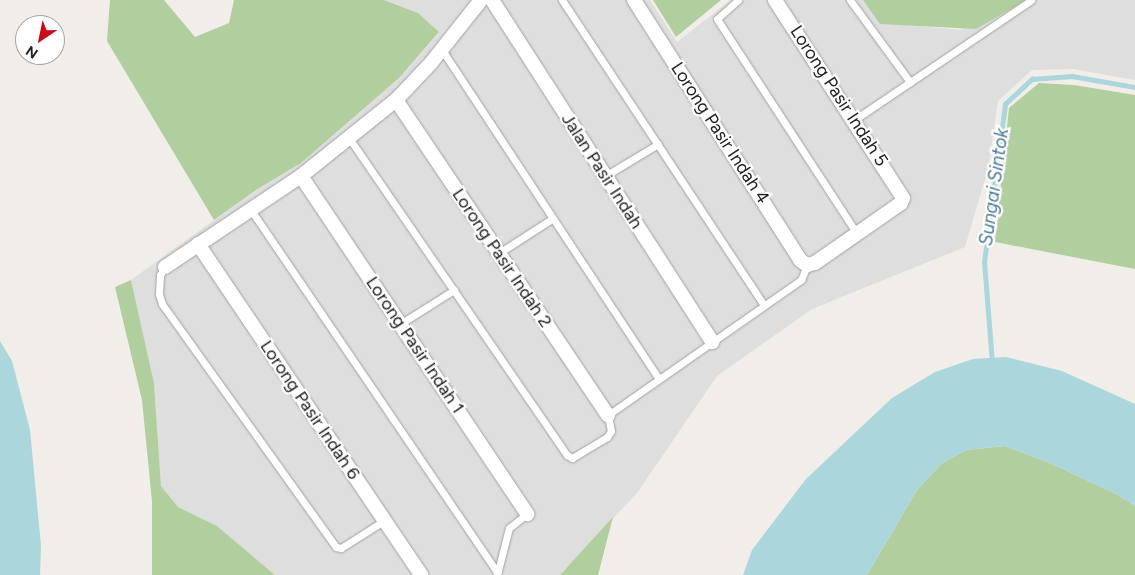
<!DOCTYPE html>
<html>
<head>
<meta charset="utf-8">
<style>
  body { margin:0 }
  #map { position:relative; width:1135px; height:575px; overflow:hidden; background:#f1ede8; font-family:Figtree,sans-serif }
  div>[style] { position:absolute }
  .residential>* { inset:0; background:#dfdede }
  .forest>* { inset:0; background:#b1ce9f }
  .water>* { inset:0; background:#abd6dc }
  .stream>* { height:4.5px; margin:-2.25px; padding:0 2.25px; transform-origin:2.25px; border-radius:2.25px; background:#abd6dc }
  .roads { filter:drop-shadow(0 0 1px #a2a2a2) drop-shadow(0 0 1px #a2a2a2) }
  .lane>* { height:7px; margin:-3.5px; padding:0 3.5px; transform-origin:3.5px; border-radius:3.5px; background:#fff }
  .street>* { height:14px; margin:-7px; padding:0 7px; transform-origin:7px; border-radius:7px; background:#fff }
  span { translate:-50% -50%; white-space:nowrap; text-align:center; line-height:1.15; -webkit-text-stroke:4.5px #fff; paint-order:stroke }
  .street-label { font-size:18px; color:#212121 }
  .water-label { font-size:19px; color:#4a7c9d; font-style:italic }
  .north { position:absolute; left:15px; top:15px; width:50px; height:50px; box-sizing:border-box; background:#fff; border:1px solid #a6a6a6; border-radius:50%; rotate:214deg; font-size:14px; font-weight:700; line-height:20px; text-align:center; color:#212121 }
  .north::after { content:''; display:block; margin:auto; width:18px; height:22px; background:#c9091c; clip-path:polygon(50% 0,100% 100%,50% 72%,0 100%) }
</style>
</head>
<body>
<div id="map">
  <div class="residential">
    <div style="clip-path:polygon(384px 0,650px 0,677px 42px,731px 0,879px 0,897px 24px,961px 30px,1007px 0,1135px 0,1135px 80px,1073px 69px,1032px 70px,998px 101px,988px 169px,965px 247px,812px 309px,717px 376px,637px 493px,560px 575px,275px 575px,217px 526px,178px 507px,161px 486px,154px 383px,131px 280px,256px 190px,301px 163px,399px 78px,439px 33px,418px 13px)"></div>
  </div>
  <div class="forest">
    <div style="clip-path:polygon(110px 0,164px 0,195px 37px,229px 23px,234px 0,384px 0,418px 13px,439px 32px,399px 78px,301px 163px,256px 190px,214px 220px,107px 41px)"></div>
    <div style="clip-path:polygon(653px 0,721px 0,676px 37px)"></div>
    <div style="clip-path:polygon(863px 0,1026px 0,976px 29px,880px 24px)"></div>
    <div style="clip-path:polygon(1039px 83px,1074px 85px,1135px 95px,1135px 269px,995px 242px,1009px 108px)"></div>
    <div style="clip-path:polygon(131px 280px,154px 383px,161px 486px,178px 507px,217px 526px,275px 575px,152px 575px,152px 502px,142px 400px,115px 287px)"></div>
    <div style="clip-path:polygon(1005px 446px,1050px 463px,1118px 495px,1135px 506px,1135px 575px,867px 575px,917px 490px,941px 464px,966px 450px)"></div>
    <div style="clip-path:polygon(613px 517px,598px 575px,560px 575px)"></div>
  </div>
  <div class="water">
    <div style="clip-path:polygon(0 341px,12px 361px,30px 430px,41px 546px,40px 575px,0 575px)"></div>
    <div style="clip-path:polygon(1006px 357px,1062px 371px,1135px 404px,1135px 506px,1118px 495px,1050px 463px,1005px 446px,966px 450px,941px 464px,917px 490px,867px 575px,743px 575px,752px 550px,806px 479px,892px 398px,935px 372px,973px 359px)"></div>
  </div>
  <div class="stream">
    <div style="left:992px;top:363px;width:101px;rotate:-94.5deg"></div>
    <div style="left:984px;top:262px;width:159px;rotate:-82.4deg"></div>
    <div style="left:1005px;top:104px;width:37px;rotate:-43deg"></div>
    <div style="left:1032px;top:79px;width:40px;rotate:-4.3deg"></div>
    <div style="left:1072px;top:76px;width:64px;rotate:9.9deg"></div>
  </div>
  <div class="roads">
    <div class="lane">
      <div style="left:562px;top:0;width:366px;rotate:56.5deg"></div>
      <div style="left:738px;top:0;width:28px;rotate:138deg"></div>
      <div style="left:717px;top:19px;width:257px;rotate:56.9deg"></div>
      <div style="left:850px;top:0;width:102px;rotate:53.8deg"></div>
      <div style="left:442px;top:50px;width:394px;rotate:56.6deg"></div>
      <div style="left:854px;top:120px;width:214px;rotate:-34.1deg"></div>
      <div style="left:349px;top:138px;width:385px;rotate:55.5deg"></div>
      <div style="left:567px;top:455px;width:6px;rotate:31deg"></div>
      <div style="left:572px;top:458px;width:41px;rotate:-31deg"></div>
      <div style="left:607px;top:437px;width:7px;rotate:-56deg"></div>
      <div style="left:611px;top:431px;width:16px;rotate:-101deg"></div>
      <div style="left:608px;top:415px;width:236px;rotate:-35deg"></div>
      <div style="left:801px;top:280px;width:16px;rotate:-68deg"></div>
      <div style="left:605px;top:176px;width:62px;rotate:-31.1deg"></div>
      <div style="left:251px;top:210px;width:436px;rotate:55.8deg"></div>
      <div style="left:496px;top:571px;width:2px"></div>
      <div style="left:498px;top:571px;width:44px;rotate:-75.7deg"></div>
      <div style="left:509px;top:528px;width:23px;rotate:-38deg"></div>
      <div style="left:499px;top:253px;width:64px;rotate:-32.9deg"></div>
      <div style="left:165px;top:267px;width:9px;rotate:122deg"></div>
      <div style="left:160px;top:275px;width:19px;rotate:93deg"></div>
      <div style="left:159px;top:294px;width:10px;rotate:73deg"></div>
      <div style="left:162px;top:304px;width:299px;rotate:54.4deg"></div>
      <div style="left:336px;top:547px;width:5px;rotate:11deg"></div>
      <div style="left:341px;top:548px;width:52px;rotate:-32.5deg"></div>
      <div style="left:400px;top:324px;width:64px;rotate:-32.2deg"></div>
    </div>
    <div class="street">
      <div style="left:492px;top:0;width:407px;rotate:57.2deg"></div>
      <div style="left:634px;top:0;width:308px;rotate:57.4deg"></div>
      <div style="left:800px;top:260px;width:9px;rotate:36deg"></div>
      <div style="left:807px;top:265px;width:8px;rotate:-14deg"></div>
      <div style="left:815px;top:263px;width:105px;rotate:-34.9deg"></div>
      <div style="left:901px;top:203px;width:5px;rotate:-68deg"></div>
      <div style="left:903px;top:198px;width:236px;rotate:-122.9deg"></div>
      <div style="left:396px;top:100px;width:380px;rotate:56.1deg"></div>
      <div style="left:301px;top:176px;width:407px;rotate:56.2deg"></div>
      <div style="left:198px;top:244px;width:399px;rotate:56deg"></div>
      <div style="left:165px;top:267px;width:164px;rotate:-33.8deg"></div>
      <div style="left:301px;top:176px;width:122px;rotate:-38.7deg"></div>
      <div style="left:396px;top:100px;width:51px;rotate:-46.6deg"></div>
      <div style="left:431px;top:63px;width:80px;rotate:-51.6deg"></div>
    </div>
  </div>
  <div class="street-label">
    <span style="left:839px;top:96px;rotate:57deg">Lorong Pasir Indah 5</span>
    <span style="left:720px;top:133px;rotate:57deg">Lorong Pasir Indah 4</span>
    <span style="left:602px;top:171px;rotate:57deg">Jalan Pasir Indah</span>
    <span style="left:502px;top:258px;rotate:56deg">Lorong Pasir Indah 2</span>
    <span style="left:415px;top:345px;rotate:56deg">Lorong Pasir Indah 1</span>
    <span style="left:310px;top:410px;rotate:56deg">Lorong Pasir Indah 6</span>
  </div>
  <div class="water-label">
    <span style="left:994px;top:187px;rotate:-82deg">Sungai Sintok</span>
  </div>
  <div class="north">N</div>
</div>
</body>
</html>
